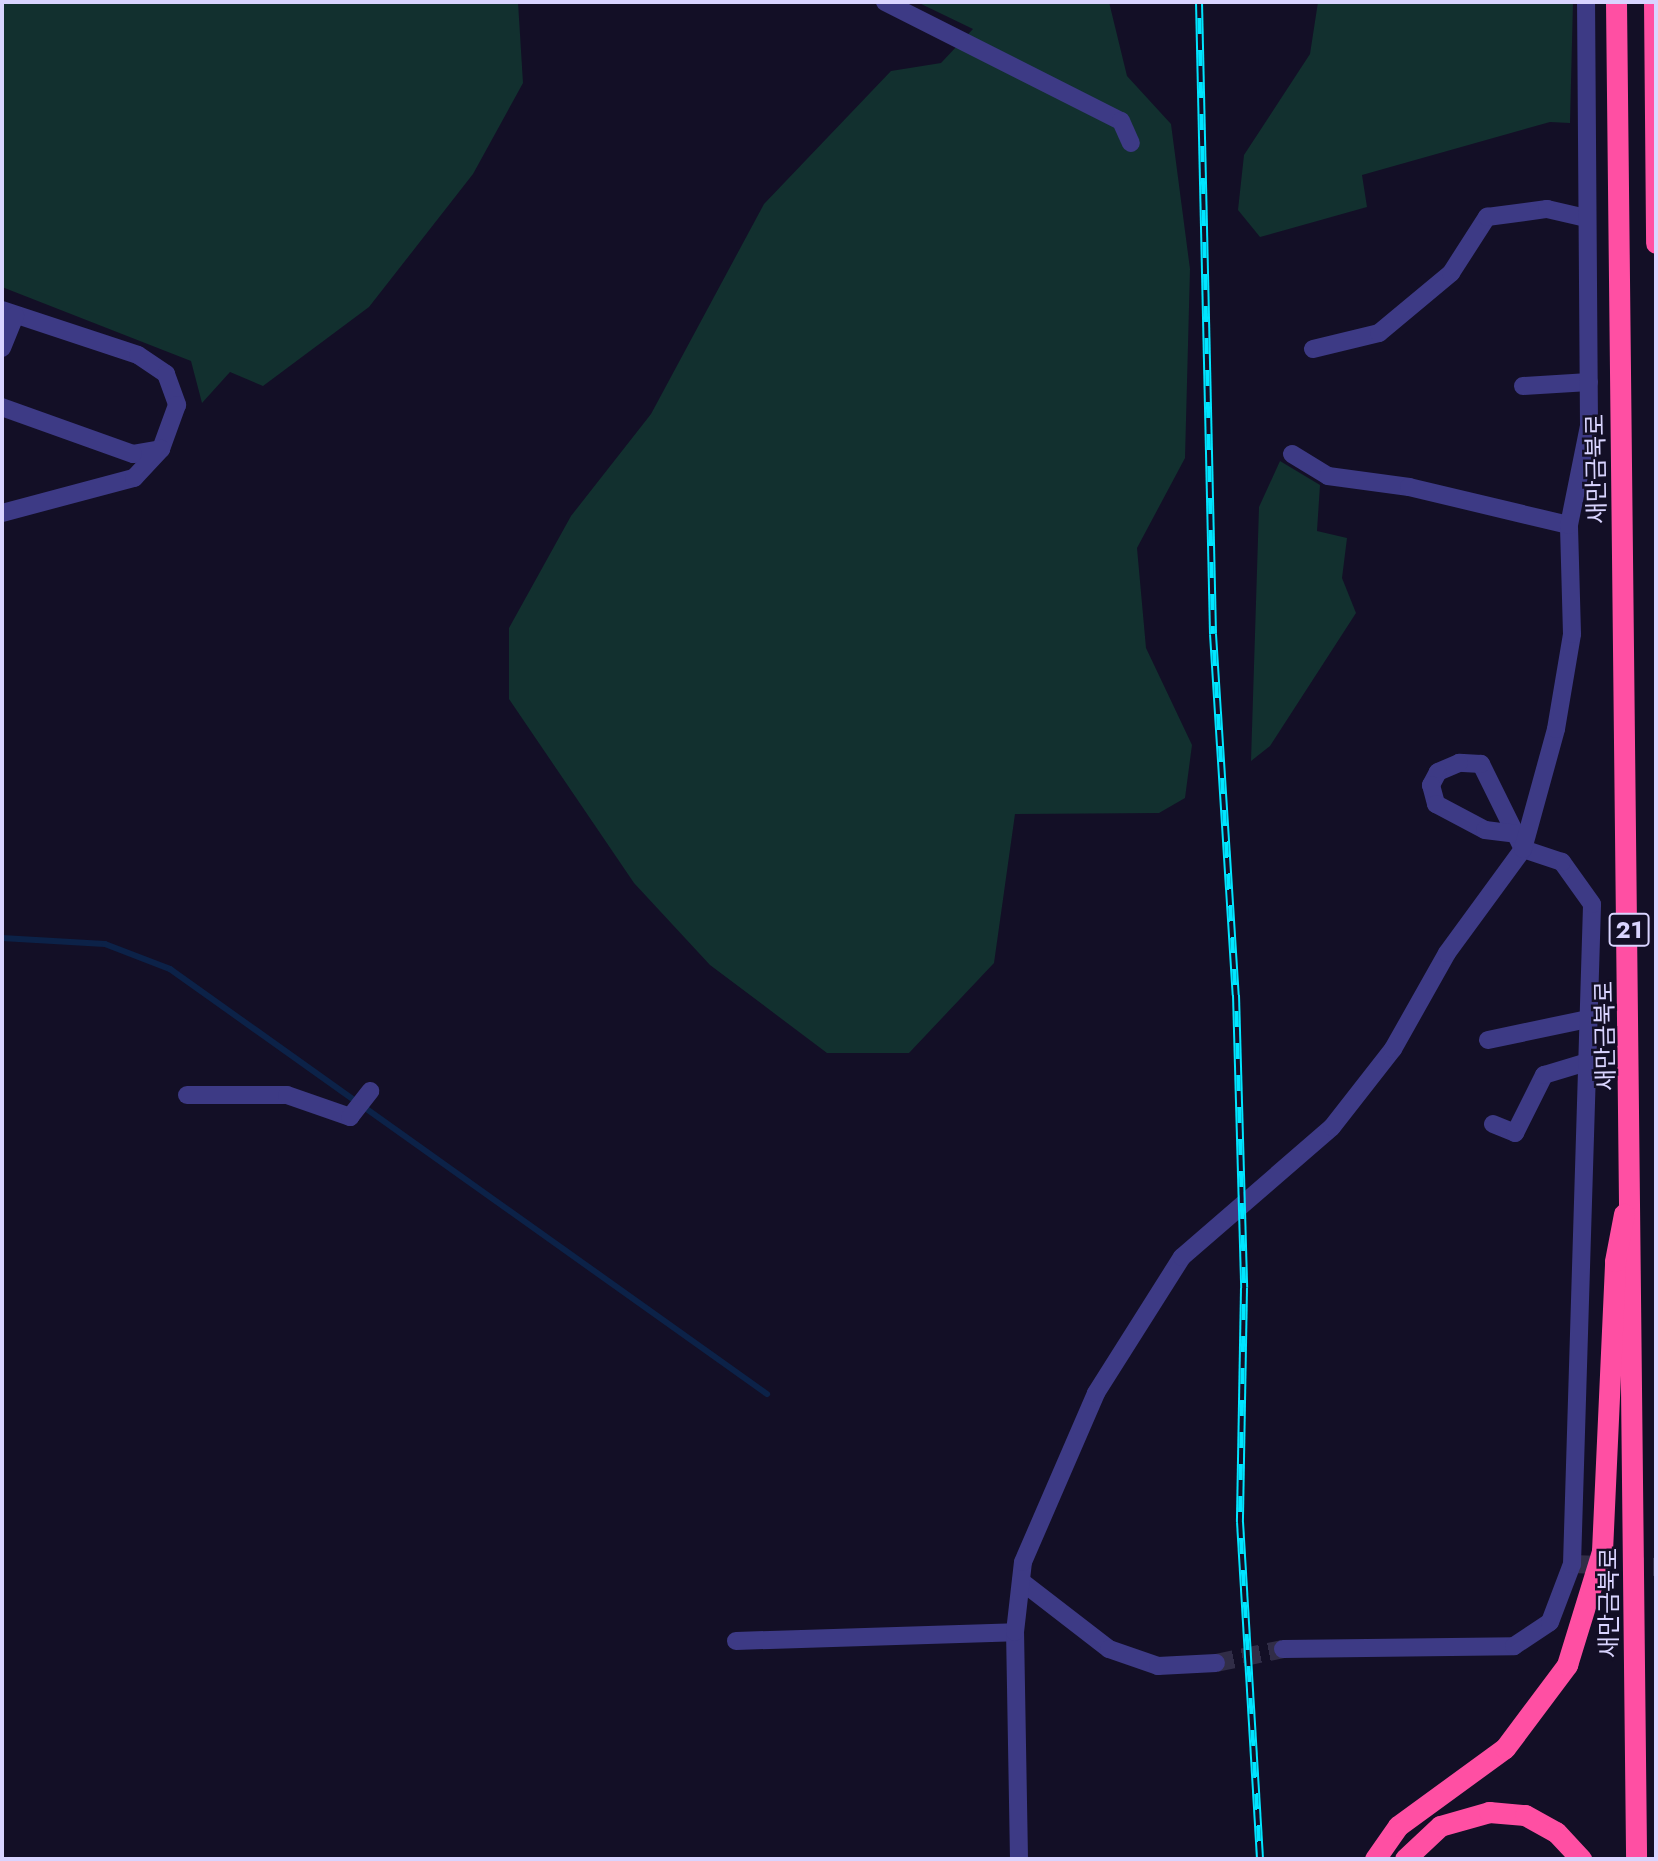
<!DOCTYPE html>
<html>
<head>
<meta charset="utf-8">
<style>
  body { margin:0 }
  #map { position:relative; width:1658px; height:1861px; overflow:hidden; background:#130f26; font-family:Jost,"Noto Sans KR",sans-serif }
  div>[style] { position:absolute }
  .green>* { inset:0; background:#12302f }
  .stream>* { height:6px; margin:-3px; padding:0 3px; transform-origin:3px; border-radius:3px; background:#0c2248 }
  .minor-tunnel>* { height:18px; margin-top:-9px; transform-origin:0; background:repeating-linear-gradient(90deg,#312d47 0 18px,transparent 0 27px) }
  .minor>* { height:18px; margin:-9px; padding:0 9px; transform-origin:9px; border-radius:9px; background:#3d3a85 }
  .highway>* { height:21px; margin:-10.5px; padding:0 10.5px; transform-origin:10.5px; border-radius:10.5px; background:#ff4fa3 }
  .rail>* { height:8px; margin-top:-4px; transform-origin:0; background:repeating-linear-gradient(90deg,#130f26 0 16px,#00e5ff 0 32px); box-sizing:border-box; border-block:2px solid #00e5ff }
  span { translate:-50% -50%; white-space:nowrap; text-align:center; line-height:1.15; -webkit-text-stroke:5px #130f26; paint-order:stroke }
  .shield-label span { padding:2px 5px; background:#130f26; border:2px solid; border-radius:5px; -webkit-text-stroke-width:0 }
  .shield-label { font-size:23px; color:#d9d4ff; font-weight:700 }
  .street-label { font-size:24px; color:#d9d4ff }
  .frame { position:absolute; inset:0; border:4px solid #d9d4ff; pointer-events:none }
</style>
</head>
<body>
<div id="map">
  <div class="green">
    <div style="clip-path:polygon(2px 2px,518px 2px,523px 83px,473px 174px,369px 307px,263px 386px,230px 372px,202px 403px,191px 361px,2px 287px)"></div>
    <div style="clip-path:polygon(917px 2px,1109px 2px,1127px 76px,1171px 124px,1190px 269px,1185px 458px,1137px 548px,1146px 648px,1192px 745px,1185px 798px,1159px 813px,1015px 814px,994px 963px,909px 1053px,827px 1053px,710px 965px,634px 883px,509px 699px,509px 628px,571px 516px,651px 414px,764px 204px,891px 71px,941px 63px,973px 29px)"></div>
    <div style="clip-path:polygon(1318px 2px,1573px 2px,1570px 123px,1550px 122px,1362px 175px,1367px 207px,1260px 237px,1238px 210px,1244px 155px,1310px 54px)"></div>
    <div style="clip-path:polygon(1280px 461px,1320px 485px,1317px 531px,1347px 538px,1342px 578px,1356px 613px,1270px 746px,1251px 761px,1259px 507px)"></div>
  </div>
  <div class="stream">
    <div style="left:2px;top:938px;width:103px;rotate:3.3deg"></div>
    <div style="left:105px;top:944px;width:70px;rotate:21deg"></div>
    <div style="left:170px;top:969px;width:733px;rotate:35.45deg"></div>
  </div>
  <div class="minor-tunnel">
    <div style="left:1572px;top:1564px;width:84px;rotate:2deg"></div>
    <div style="left:1216px;top:1663px;width:68px;rotate:-11.8deg"></div>
  </div>
  <div class="minor">
    <div style="left:885px;top:2px;width:264px;rotate:26.8deg"></div>
    <div style="left:1121px;top:121px;width:24px;rotate:66deg"></div>
    <div style="left:2px;top:310px;width:143px;rotate:18.3deg"></div>
    <div style="left:138px;top:355px;width:34px;rotate:34deg"></div>
    <div style="left:166px;top:374px;width:33px;rotate:70deg"></div>
    <div style="left:177px;top:405px;width:47px;rotate:110deg"></div>
    <div style="left:161px;top:449px;width:28px;rotate:170deg"></div>
    <div style="left:133px;top:454px;width:139px;rotate:-160.3deg"></div>
    <div style="left:2px;top:348px;width:35px;rotate:-68deg"></div>
    <div style="left:1313px;top:349px;width:68px;rotate:-13.6deg"></div>
    <div style="left:1379px;top:333px;width:94px;rotate:-39.8deg"></div>
    <div style="left:1451px;top:273px;width:67px;rotate:-57.3deg"></div>
    <div style="left:1487px;top:217px;width:61px;rotate:-7.6deg"></div>
    <div style="left:1547px;top:209px;width:40px;rotate:13deg"></div>
    <div style="left:1523px;top:386px;width:66px;rotate:-3.5deg"></div>
    <div style="left:1292px;top:454px;width:42px;rotate:31.4deg"></div>
    <div style="left:1328px;top:476px;width:82px;rotate:7.7deg"></div>
    <div style="left:1409px;top:487px;width:164px;rotate:13.4deg"></div>
    <div style="left:2px;top:513px;width:137px;rotate:-14.9deg"></div>
    <div style="left:134px;top:478px;width:40px;rotate:-47deg"></div>
    <div style="left:1488px;top:1040px;width:102px;rotate:-11.9deg"></div>
    <div style="left:187px;top:1095px;width:100px"></div>
    <div style="left:287px;top:1095px;width:67px;rotate:19.2deg"></div>
    <div style="left:350px;top:1117px;width:33px;rotate:-52deg"></div>
    <div style="left:1493px;top:1124px;width:24px;rotate:22deg"></div>
    <div style="left:1515px;top:1133px;width:65px;rotate:-63.4deg"></div>
    <div style="left:1544px;top:1075px;width:45px;rotate:-16.8deg"></div>
    <div style="left:1021px;top:1581px;width:111px;rotate:37.7deg"></div>
    <div style="left:1109px;top:1649px;width:52px;rotate:19.1deg"></div>
    <div style="left:1158px;top:1666px;width:58px;rotate:-3deg"></div>
    <div style="left:736px;top:1641px;width:279px;rotate:-1.8deg"></div>
    <div style="left:1283px;top:1649px;width:231px;rotate:-0.7deg"></div>
    <div style="left:1514px;top:1646px;width:43px;rotate:-33.7deg"></div>
    <div style="left:1550px;top:1622px;width:62px;rotate:-69.2deg"></div>
    <div style="left:1572px;top:1564px;width:660px;rotate:-88.26deg"></div>
    <div style="left:1592px;top:904px;width:52px;rotate:-125.5deg"></div>
    <div style="left:1562px;top:862px;width:41px;rotate:-161.6deg"></div>
    <div style="left:1523px;top:849px;width:95px;rotate:-116.3deg"></div>
    <div style="left:1481px;top:764px;width:22px;rotate:-177deg"></div>
    <div style="left:1459px;top:763px;width:23px;rotate:157deg"></div>
    <div style="left:1438px;top:772px;width:15px;rotate:118deg"></div>
    <div style="left:1431px;top:785px;width:20px;rotate:75deg"></div>
    <div style="left:1436px;top:804px;width:55px;rotate:28deg"></div>
    <div style="left:1485px;top:830px;width:31px;rotate:7deg"></div>
    <div style="left:1019px;top:1859px;width:227px;rotate:-91deg"></div>
    <div style="left:1015px;top:1632px;width:70px;rotate:-83.5deg"></div>
    <div style="left:1023px;top:1562px;width:184px;rotate:-66.6deg"></div>
    <div style="left:1096px;top:1393px;width:161px;rotate:-57.7deg"></div>
    <div style="left:1182px;top:1257px;width:198px;rotate:-40.9deg"></div>
    <div style="left:1332px;top:1127px;width:99px;rotate:-52deg"></div>
    <div style="left:1393px;top:1049px;width:110px;rotate:-60.6deg"></div>
    <div style="left:1447px;top:953px;width:129px;rotate:-53.8deg"></div>
    <div style="left:1523px;top:849px;width:124px;rotate:-74.6deg"></div>
    <div style="left:1556px;top:729px;width:96px;rotate:-80.4deg"></div>
    <div style="left:1572px;top:634px;width:109px;rotate:-91.6deg"></div>
    <div style="left:1569px;top:525px;width:101px;rotate:-78.6deg"></div>
    <div style="left:1589px;top:426px;width:424px;rotate:-90.4deg"></div>
  </div>
  <div class="highway">
    <div style="left:1616px;top:2px;width:1857px;rotate:89.38deg"></div>
    <div style="left:1654px;top:2px;width:241px;rotate:89.5deg"></div>
    <div style="left:1375px;top:1859px;width:40px;rotate:-55.1deg"></div>
    <div style="left:1398px;top:1826px;width:132px;rotate:-36.1deg"></div>
    <div style="left:1505px;top:1748px;width:104px;rotate:-53.2deg"></div>
    <div style="left:1567px;top:1665px;width:119px;rotate:-72.9deg"></div>
    <div style="left:1602px;top:1551px;width:290px;rotate:-87.4deg"></div>
    <div style="left:1615px;top:1261px;width:48px;rotate:-79.2deg"></div>
    <div style="left:1405px;top:1859px;width:48px;rotate:-43.3deg"></div>
    <div style="left:1440px;top:1826px;width:51px;rotate:-15.9deg"></div>
    <div style="left:1489px;top:1812px;width:36px;rotate:5deg"></div>
    <div style="left:1525px;top:1815px;width:35px;rotate:29deg"></div>
    <div style="left:1556px;top:1832px;width:37px;rotate:47deg"></div>
  </div>
  <div class="rail">
    <div style="left:1199px;top:2px;width:632px;rotate:88.73deg"></div>
    <div style="left:1213px;top:634px;width:362px;rotate:86.4deg"></div>
    <div style="left:1236px;top:995px;width:293px;rotate:88.4deg"></div>
    <div style="left:1244px;top:1288px;width:234px;rotate:91deg"></div>
    <div style="left:1240px;top:1522px;width:338px;rotate:86.6deg"></div>
  </div>
  <div class="shield-label">
    <span style="left:1629px;top:930px">21</span>
  </div>
  <div class="street-label">
    <span style="left:1596px;top:469px;rotate:-91deg">새만금북로</span>
    <span style="left:1605px;top:1036px;rotate:-91deg">새만금북로</span>
    <span style="left:1609px;top:1603px;rotate:-90deg">새만금북로</span>
  </div>
  <div class="frame"></div>
</div>
</body>
</html>
